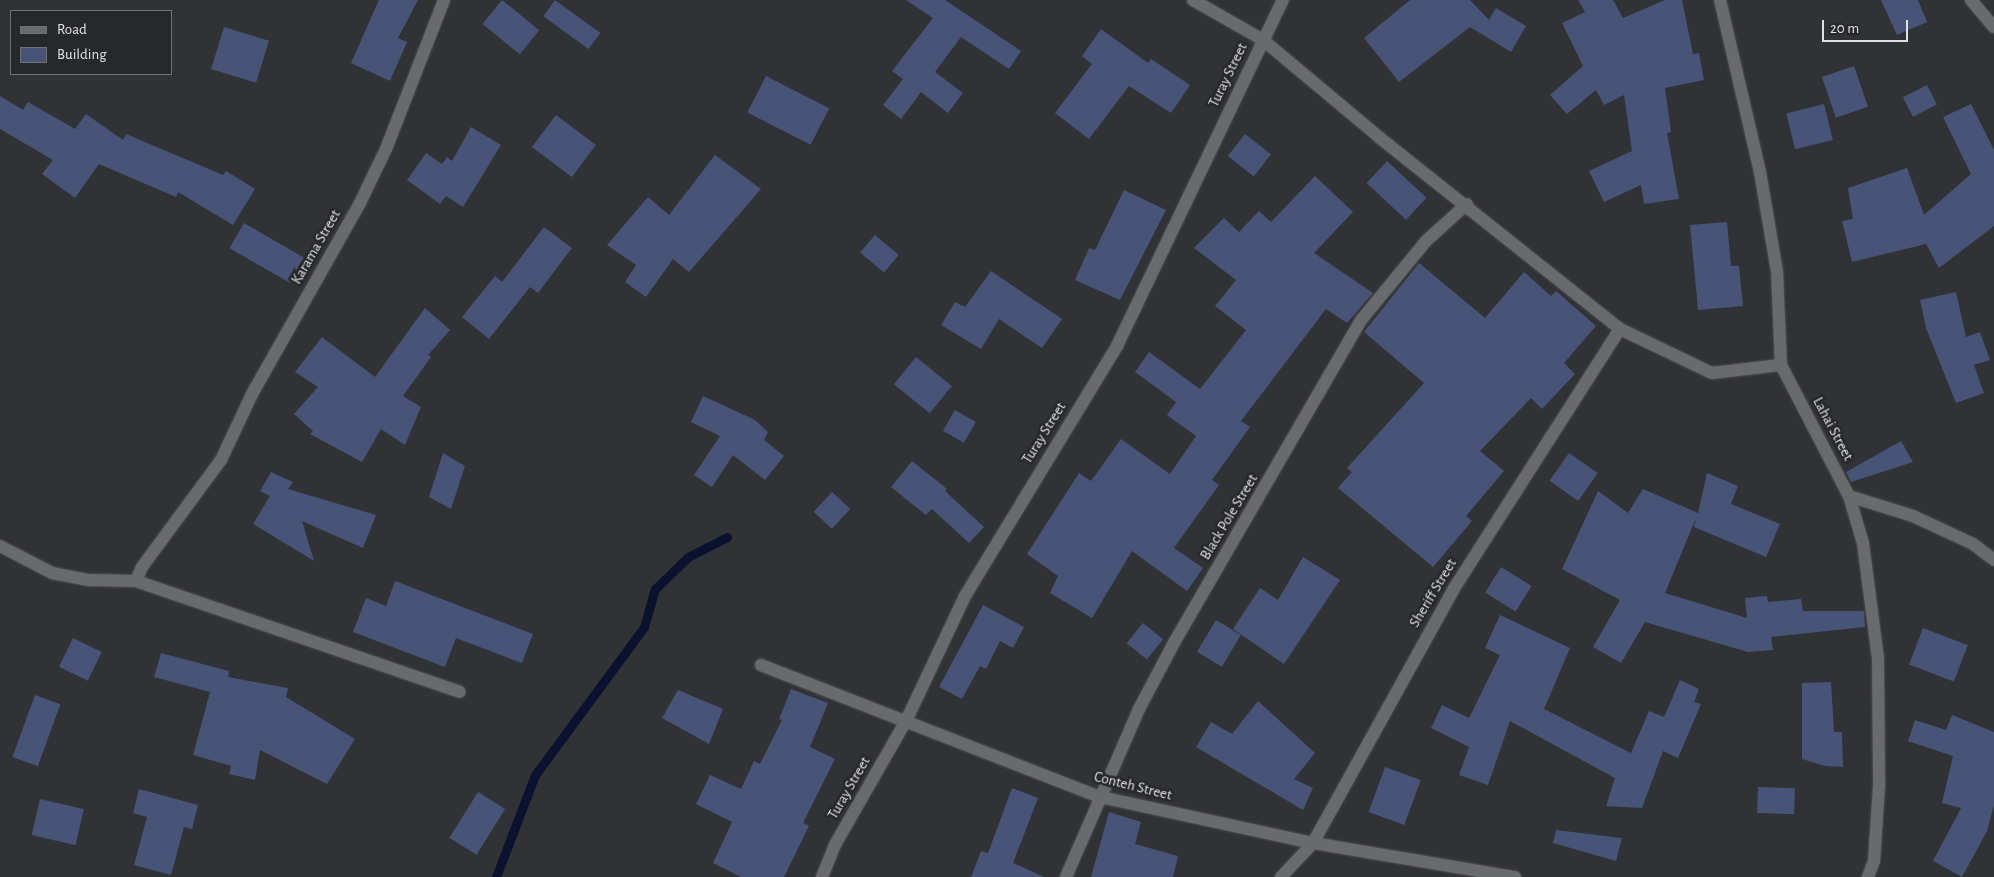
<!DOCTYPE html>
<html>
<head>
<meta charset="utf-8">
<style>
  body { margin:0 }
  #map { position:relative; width:1994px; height:877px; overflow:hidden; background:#313235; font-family:"Alegreya Sans",sans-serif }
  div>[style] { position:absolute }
  .stream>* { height:9px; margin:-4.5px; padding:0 4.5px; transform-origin:4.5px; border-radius:4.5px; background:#0a1230 }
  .building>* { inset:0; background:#475477; transform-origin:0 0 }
  .roads { filter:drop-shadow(0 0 1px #4d4e50) drop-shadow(0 0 1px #4d4e50) }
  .street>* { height:12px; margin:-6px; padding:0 6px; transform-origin:6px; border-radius:6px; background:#686a6d }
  span { translate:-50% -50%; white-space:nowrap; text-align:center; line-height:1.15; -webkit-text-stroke:5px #27282b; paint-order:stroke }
  .street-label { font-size:15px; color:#e0e1e3 }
  .legend { position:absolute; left:10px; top:10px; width:162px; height:65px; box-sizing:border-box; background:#27282b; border:1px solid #717275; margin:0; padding:6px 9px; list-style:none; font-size:15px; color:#e0e1e3 }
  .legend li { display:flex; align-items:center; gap:10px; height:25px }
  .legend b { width:25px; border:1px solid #717275 }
  .scale { position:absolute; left:1822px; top:20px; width:86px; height:22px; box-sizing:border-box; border:2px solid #e0e1e3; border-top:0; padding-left:6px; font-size:15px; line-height:18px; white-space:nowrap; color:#e0e1e3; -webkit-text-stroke:4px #27282b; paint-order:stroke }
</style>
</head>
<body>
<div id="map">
  <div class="stream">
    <div style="left:496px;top:877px;width:109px;rotate:-69.1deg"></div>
    <div style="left:535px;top:775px;width:184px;rotate:-53.6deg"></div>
    <div style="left:644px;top:627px;width:40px;rotate:-74deg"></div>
    <div style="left:655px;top:589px;width:46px;rotate:-44.1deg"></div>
    <div style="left:688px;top:557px;width:44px;rotate:-27.1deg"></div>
  </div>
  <div class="building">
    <div style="clip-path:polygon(379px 0,418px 0,398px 38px,407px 42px,390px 81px,351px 63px)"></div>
    <div style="left:502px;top:0;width:48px;height:31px;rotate:39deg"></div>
    <div style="left:555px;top:0;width:56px;height:20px;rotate:36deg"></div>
    <div style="clip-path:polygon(906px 0,945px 0,1021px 51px,1009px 69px,961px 37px,935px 72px,963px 93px,948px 113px,921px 92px,901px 119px,883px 105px,903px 79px,892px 71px,933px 18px)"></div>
    <div style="clip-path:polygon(1410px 0,1470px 0,1489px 20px,1496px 8px,1526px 26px,1511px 52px,1470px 27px,1399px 82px,1364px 38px)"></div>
    <div style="clip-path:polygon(1578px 0,1613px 0,1623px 18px,1665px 0,1682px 0,1693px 54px,1699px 53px,1704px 80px,1665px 88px,1671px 132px,1667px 133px,1679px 199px,1644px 204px,1641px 185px,1604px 202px,1589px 171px,1632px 151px,1624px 95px,1604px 105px,1596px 90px,1567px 114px,1550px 95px,1583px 66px,1562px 23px,1585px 12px)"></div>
    <div style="clip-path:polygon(1881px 0,1918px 0,1927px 22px,1897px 35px)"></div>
    <div style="left:224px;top:27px;width:47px;height:44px;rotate:17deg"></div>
    <div style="clip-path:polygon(1101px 29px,1148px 63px,1151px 59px,1190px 85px,1171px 113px,1129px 86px,1089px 139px,1055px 113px,1092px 64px,1082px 56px)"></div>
    <div style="left:1854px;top:66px;width:43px;height:34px;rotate:71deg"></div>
    <div style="left:766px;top:76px;width:71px;height:41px;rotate:27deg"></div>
    <div style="left:1927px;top:85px;width:22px;height:27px;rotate:63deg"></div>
    <div style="clip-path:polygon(0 96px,23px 110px,28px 102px,75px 129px,86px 114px,123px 140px,126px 134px,223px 175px,226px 171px,255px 189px,233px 225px,178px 192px,176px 197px,99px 164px,75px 198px,42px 174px,53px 160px,0 129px)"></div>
    <div style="left:1824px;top:104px;width:37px;height:39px;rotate:76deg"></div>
    <div style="clip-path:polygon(1971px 104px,1994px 150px,1994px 226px,1939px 268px,1926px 244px,1852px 262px,1842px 221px,1853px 219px,1848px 188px,1907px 168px,1924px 215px,1971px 174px,1943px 117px)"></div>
    <div style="left:556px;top:115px;width:50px;height:40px;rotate:37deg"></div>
    <div style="clip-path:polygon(471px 127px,501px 145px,463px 207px,446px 196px,440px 204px,407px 180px,426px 153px,442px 164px,447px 157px,452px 161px)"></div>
    <div style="left:1245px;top:134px;width:33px;height:28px;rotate:38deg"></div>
    <div style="clip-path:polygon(715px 155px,761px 189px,689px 272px,673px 259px,646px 297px,625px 282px,636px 265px,607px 245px,648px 197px,669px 215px)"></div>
    <div style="left:1387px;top:161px;width:54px;height:30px;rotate:43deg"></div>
    <div style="clip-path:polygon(1315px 176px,1353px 212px,1314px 253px,1373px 293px,1347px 323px,1326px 309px,1241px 421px,1250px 427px,1212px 480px,1219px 485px,1174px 548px,1203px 568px,1187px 591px,1132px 551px,1092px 618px,1050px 593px,1058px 576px,1027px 554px,1079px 473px,1091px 481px,1121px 439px,1170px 474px,1196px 436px,1167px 415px,1176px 402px,1135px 372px,1149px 352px,1200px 389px,1246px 330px,1215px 306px,1236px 280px,1194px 248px,1224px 218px,1239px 232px,1259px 211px,1271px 222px)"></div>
    <div style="clip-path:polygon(1124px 190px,1166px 210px,1120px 300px,1075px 280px,1089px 248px,1095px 250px)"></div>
    <div style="clip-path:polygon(1727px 222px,1731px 266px,1739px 266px,1743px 306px,1698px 310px,1690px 225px)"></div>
    <div style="left:244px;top:223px;width:69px;height:29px;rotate:30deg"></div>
    <div style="clip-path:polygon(544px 227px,572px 248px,538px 293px,530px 287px,489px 339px,462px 317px,495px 276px,502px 282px)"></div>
    <div style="left:875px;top:235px;width:31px;height:23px;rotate:40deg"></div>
    <div style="clip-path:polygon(1419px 263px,1485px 318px,1524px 272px,1551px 296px,1556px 291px,1596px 326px,1564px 363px,1575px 374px,1542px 409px,1531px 398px,1480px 451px,1504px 471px,1466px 516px,1472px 521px,1433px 567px,1338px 488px,1352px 472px,1347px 468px,1424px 383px,1364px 332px)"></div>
    <div style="clip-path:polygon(991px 271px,1062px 319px,1042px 348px,999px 319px,981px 349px,941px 325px,955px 302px,965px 307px)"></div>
    <div style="clip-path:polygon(1956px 292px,1966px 337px,1980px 332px,1990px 360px,1974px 365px,1984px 393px,1956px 403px,1926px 328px,1920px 300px)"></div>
    <div style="clip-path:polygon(425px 308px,450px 330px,428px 355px,431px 357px,403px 396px,421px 407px,405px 445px,381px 429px,362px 462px,310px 434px,313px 431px,294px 414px,318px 387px,295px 372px,322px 337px,375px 377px)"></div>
    <div style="left:916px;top:357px;width:46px;height:35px;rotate:39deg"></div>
    <div style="clip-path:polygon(703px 396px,755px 420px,768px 432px,764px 440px,784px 456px,765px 480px,733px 455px,712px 487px,694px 475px,720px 436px,691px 422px)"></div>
    <div style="left:955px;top:410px;width:24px;height:24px;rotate:30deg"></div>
    <div style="clip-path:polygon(1901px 441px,1913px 462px,1851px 482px,1846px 472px)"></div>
    <div style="clip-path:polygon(443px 453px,465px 466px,451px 509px,429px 497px)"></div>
    <div style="left:1569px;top:453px;width:35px;height:34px;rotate:35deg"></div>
    <div style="clip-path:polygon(912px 461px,947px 489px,945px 491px,984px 527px,969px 543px,932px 509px,926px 515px,891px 487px)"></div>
    <div style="clip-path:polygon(271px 472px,293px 482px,288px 489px,376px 515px,363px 548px,302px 521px,314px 561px,253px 524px,270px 496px,260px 491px)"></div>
    <div style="clip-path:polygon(1707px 473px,1738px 486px,1731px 504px,1780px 524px,1766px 557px,1694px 527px,1696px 518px,1665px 593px,1747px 618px,1745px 598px,1767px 596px,1768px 602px,1801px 599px,1803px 611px,1864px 611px,1865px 627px,1771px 637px,1773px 650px,1748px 652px,1645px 622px,1621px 663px,1593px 647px,1620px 600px,1562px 569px,1598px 491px,1628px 513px,1643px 489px,1698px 513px)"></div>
    <div style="left:832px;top:492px;width:25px;height:27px;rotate:43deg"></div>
    <div style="clip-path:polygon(1303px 557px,1340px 580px,1284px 664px,1233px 629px,1260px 588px,1278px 600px)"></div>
    <div style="left:1501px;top:567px;width:36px;height:30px;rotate:32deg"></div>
    <div style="clip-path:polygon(395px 581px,533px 634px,522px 663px,456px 638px,445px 667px,353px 632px,366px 598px,386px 606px)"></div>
    <div style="clip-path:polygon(983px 605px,1024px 627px,1013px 648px,1000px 641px,986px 669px,980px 666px,962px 699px,939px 687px)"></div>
    <div style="clip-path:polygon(1500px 615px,1570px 648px,1544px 709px,1631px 753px,1649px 711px,1664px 717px,1680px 680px,1699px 689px,1694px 702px,1701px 704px,1678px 758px,1663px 751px,1642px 808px,1606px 806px,1615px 778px,1510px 721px,1488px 785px,1459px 775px,1469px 747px,1431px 728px,1442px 705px,1469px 718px,1500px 655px,1485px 648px)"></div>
    <div style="left:1216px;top:620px;width:29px;height:37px;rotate:31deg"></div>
    <div style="left:1143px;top:623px;width:26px;height:26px;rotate:39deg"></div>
    <div style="left:1923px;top:628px;width:48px;height:39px;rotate:21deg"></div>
    <div style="left:73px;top:638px;width:32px;height:32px;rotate:26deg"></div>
    <div style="clip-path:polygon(161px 653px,229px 671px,228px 677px,288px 688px,286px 697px,355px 739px,327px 784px,260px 750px,255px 780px,229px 774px,231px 766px,193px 755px,210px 692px,154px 677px)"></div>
    <div style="clip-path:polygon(1831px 682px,1834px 732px,1842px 732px,1843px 767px,1825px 766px,1802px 759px,1802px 683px)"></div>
    <div style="clip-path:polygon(791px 689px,828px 703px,810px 747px,835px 759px,803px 823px,809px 826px,784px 877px,741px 877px,713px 863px,732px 822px,696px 804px,710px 775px,741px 789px,754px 761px,760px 764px,782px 720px,779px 719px)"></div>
    <div style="clip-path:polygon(678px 690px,723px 709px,709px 744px,662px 718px)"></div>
    <div style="left:35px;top:695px;width:27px;height:66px;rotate:20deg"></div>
    <div style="clip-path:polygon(1258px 701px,1315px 753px,1294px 779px,1313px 788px,1303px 810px,1196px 747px,1211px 722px,1232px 734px)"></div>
    <div style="clip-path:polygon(1952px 715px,1994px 732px,1994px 805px,1987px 831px,1962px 877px,1933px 861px,1961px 808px,1942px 803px,1953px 756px,1908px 741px,1915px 720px,1946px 730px)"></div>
    <div style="left:1385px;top:767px;width:38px;height:48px;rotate:20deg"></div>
    <div style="left:1758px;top:787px;width:37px;height:26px;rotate:2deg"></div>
    <div style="clip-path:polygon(1012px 788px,1038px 798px,1013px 863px,1044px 877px,971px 877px,981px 851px,988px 853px)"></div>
    <div style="clip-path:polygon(139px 789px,198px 805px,192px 829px,184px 827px,171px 875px,134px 865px,147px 817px,133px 813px)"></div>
    <div style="left:478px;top:792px;width:32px;height:54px;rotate:32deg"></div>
    <div style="left:40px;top:799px;width:45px;height:37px;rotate:13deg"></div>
    <div style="clip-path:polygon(1109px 812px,1141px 822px,1135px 844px,1178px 856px,1173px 877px,1091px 877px)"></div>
    <div style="clip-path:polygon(1556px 830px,1622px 838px,1616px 861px,1553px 843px)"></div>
  </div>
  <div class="roads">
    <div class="street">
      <div style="left:1193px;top:0;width:81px;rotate:29.7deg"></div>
      <div style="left:1263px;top:40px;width:153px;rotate:39.9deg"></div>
      <div style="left:1380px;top:138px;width:307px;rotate:38.5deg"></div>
      <div style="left:1620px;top:329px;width:102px;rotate:25.6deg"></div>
      <div style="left:1712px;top:373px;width:69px;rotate:-6.6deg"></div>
      <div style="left:1720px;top:0;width:177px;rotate:76.9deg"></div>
      <div style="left:1760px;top:172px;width:100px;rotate:80.3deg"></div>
      <div style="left:1777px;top:271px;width:94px;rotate:87.6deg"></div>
      <div style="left:1781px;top:365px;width:148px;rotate:62.6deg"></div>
      <div style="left:1849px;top:496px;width:49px;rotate:73.4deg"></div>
      <div style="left:1863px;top:543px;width:117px;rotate:82.6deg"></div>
      <div style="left:1878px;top:659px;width:127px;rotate:89.5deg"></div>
      <div style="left:1879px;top:786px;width:75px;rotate:93.8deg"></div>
      <div style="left:1874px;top:861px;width:17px;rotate:111deg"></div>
      <div style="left:1971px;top:0;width:35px;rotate:50deg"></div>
      <div style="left:1849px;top:496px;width:67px;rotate:17.4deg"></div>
      <div style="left:1913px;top:516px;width:66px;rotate:25deg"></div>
      <div style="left:1973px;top:544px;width:26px;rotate:37deg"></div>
      <div style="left:0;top:546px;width:59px;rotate:27.4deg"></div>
      <div style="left:52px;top:573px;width:37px;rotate:11deg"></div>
      <div style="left:88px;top:580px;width:48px;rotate:1.2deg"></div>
      <div style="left:136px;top:581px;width:342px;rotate:18.9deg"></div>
      <div style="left:136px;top:581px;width:15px;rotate:-67deg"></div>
      <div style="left:142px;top:567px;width:133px;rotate:-53.6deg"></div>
      <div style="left:221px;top:460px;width:73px;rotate:-64.8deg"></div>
      <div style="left:252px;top:394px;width:219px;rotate:-60.5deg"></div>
      <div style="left:360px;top:203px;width:60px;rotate:-64.3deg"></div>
      <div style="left:386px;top:149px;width:160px;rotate:-68.7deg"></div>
      <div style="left:761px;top:665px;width:364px;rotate:21.3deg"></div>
      <div style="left:1100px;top:797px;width:218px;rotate:12.2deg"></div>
      <div style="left:1313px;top:843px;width:205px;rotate:9.6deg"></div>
      <div style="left:822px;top:877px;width:37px;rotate:-68deg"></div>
      <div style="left:836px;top:843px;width:141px;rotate:-60.2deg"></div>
      <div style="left:906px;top:721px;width:138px;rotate:-64.7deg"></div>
      <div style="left:965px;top:596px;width:293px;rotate:-58.7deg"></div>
      <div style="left:1117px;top:346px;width:384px;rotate:-64.4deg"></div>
      <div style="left:1066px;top:877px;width:183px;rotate:-66.5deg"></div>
      <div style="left:1139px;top:709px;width:77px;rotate:-62.1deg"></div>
      <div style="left:1175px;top:641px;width:372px;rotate:-59.9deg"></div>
      <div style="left:1362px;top:319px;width:101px;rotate:-50.6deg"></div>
      <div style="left:1426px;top:241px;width:55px;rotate:-42.1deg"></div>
      <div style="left:1281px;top:877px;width:47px;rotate:-46.7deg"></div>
      <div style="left:1313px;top:843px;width:289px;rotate:-61deg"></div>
      <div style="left:1453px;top:590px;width:310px;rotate:-57.4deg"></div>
    </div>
  </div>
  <div class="street-label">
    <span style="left:1228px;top:75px;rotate:-64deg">Turay Street</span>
    <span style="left:316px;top:247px;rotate:-60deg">Karama Street</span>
    <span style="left:1833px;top:429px;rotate:62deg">Lahai Street</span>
    <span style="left:1044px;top:433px;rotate:-58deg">Turay Street</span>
    <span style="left:1229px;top:517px;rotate:-59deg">Black Pole Street</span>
    <span style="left:1433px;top:593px;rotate:-59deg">Sheriff Street</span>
    <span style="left:1133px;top:786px;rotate:14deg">Conteh Street</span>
    <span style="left:849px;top:788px;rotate:-60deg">Turay Street</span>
  </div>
  <ul class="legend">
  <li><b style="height:6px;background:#686a6d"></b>Road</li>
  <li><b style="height:14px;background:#475477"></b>Building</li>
  </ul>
  <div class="scale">20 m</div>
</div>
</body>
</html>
